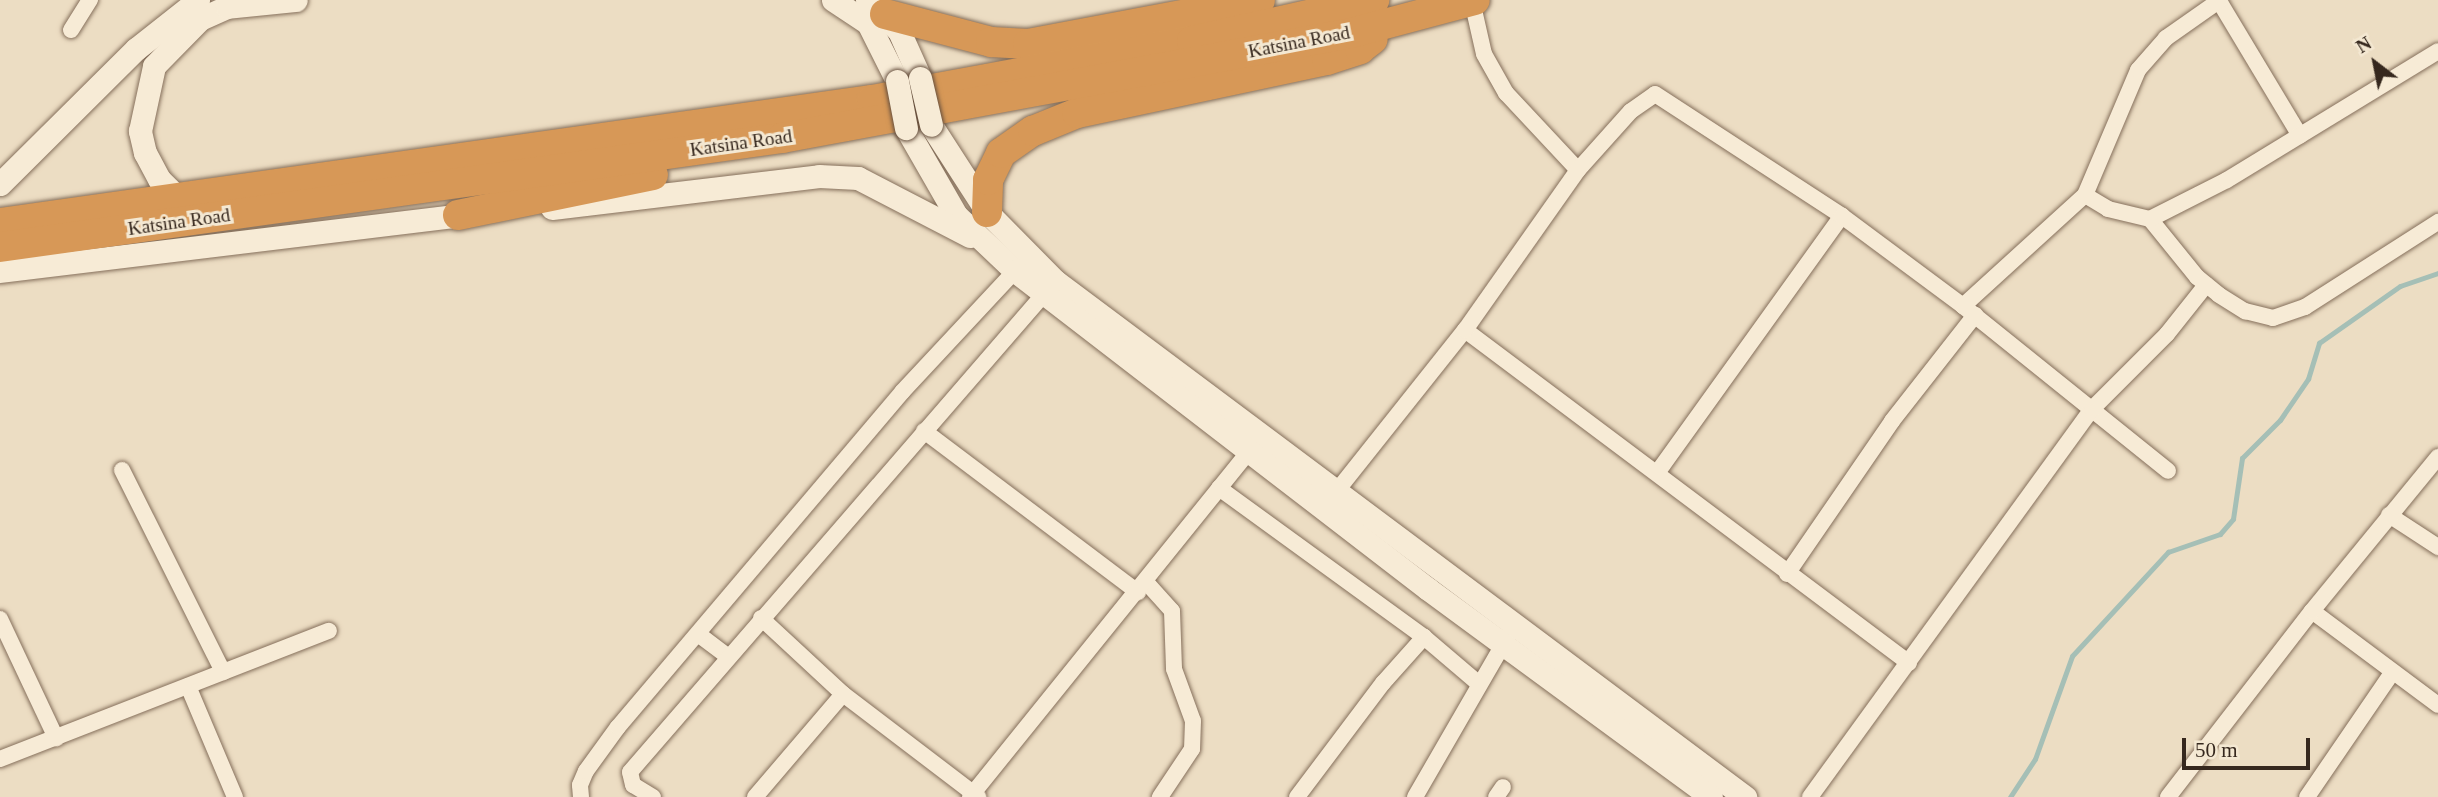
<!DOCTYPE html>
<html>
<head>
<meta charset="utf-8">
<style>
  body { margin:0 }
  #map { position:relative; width:2438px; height:797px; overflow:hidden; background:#ecddc3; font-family:"Times New Roman",serif }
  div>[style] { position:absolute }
  .stream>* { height:5px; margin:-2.5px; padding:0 2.5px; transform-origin:2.5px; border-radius:2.5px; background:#a5bfb6 }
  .roads { filter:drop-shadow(0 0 2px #856f5b) drop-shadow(0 0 2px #856f5b) }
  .street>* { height:16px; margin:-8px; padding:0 8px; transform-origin:8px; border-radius:8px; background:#f7ebd6 }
  .secondary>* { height:23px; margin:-11.5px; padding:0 11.5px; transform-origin:11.5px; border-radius:11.5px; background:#f7ebd6 }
  .highway>* { height:30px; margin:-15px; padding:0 15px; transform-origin:15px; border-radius:15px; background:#d79857 }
  .bridges { filter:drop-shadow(0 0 2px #67503e) drop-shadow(0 0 2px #67503e) }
  .secondary-bridge>* { height:23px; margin:-11.5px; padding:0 11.5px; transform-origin:11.5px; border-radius:11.5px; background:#f7ebd6 }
  span { translate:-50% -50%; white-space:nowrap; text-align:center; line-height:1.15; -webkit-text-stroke:6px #f4e8d2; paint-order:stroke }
  .street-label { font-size:19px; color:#36281e }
  .north { position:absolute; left:2340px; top:28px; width:70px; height:70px; -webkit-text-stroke:5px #f4e8d2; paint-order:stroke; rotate:328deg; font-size:19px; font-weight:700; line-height:28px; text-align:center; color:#36281e }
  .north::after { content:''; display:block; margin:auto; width:24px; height:32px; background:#36281e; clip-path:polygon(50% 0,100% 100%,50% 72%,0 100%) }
  .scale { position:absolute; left:2182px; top:738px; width:128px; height:32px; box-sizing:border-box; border:4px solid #36281e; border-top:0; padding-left:9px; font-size:21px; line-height:24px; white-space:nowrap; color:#36281e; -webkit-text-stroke:5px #f4e8d2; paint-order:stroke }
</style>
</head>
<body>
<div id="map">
  <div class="stream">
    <div style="left:2010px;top:797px;width:45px;rotate:-56.7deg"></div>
    <div style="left:2035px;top:759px;width:109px;rotate:-70.2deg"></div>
    <div style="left:2072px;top:656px;width:142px;rotate:-47.3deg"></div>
    <div style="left:2168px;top:552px;width:55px;rotate:-19.1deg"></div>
    <div style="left:2220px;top:534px;width:20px;rotate:-49deg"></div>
    <div style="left:2233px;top:519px;width:62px;rotate:-81.6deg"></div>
    <div style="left:2242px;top:458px;width:54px;rotate:-45deg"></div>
    <div style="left:2280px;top:420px;width:50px;rotate:-55.7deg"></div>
    <div style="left:2308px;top:379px;width:38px;rotate:-73deg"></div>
    <div style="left:2319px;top:343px;width:99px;rotate:-35.1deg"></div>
    <div style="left:2400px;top:286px;width:40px;rotate:-18.9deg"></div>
  </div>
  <div class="roads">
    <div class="street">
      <div style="left:1472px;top:1px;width:54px;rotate:77.2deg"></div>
      <div style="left:1484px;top:54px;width:45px;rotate:60.6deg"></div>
      <div style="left:1506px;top:93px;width:105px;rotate:46.9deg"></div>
      <div style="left:2219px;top:1px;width:157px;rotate:59deg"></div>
      <div style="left:71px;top:30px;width:36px;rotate:-58deg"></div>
      <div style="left:2085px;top:195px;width:27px;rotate:31deg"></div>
      <div style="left:2108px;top:209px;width:43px;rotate:13.4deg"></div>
      <div style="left:2150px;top:219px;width:75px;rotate:51deg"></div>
      <div style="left:2197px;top:277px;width:28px;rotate:39deg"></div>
      <div style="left:2219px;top:295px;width:31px;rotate:32deg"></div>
      <div style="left:2245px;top:311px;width:29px;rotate:14deg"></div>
      <div style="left:2273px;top:318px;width:34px;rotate:-19deg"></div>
      <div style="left:2305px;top:307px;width:158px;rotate:-32.6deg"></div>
      <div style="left:2150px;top:219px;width:86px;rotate:-26.9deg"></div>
      <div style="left:2227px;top:180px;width:247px;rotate:-31.4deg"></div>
      <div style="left:1963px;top:306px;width:165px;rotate:-42.3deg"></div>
      <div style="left:2085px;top:195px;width:136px;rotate:-67deg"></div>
      <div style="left:2138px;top:70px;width:43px;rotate:-48.8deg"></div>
      <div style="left:2166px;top:38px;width:66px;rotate:-35.1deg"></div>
      <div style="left:1465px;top:330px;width:555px;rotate:36.87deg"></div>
      <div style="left:924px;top:431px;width:268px;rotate:37deg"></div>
      <div style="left:122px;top:470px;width:226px;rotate:63.4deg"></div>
      <div style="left:1657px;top:473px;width:317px;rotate:-54.3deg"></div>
      <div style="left:1219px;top:488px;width:253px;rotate:36deg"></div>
      <div style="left:1424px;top:637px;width:72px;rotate:40.5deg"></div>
      <div style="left:1336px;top:492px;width:207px;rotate:-51.5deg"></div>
      <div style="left:1465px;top:330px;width:196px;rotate:-54.8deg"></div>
      <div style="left:1578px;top:170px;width:79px;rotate:-48.1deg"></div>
      <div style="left:1631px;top:111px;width:29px;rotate:-35deg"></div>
      <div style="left:1655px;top:94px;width:223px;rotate:33.1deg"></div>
      <div style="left:1842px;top:216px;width:151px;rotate:36.6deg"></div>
      <div style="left:1963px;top:306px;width:263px;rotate:38.8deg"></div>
      <div style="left:2389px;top:515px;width:59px;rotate:33.1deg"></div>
      <div style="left:1787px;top:574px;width:186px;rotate:-55.5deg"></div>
      <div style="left:1892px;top:421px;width:135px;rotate:-51.9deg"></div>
      <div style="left:1146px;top:582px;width:39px;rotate:48deg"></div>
      <div style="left:1172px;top:611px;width:58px;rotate:88deg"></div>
      <div style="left:1174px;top:669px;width:55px;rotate:69.9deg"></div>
      <div style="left:1193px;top:721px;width:28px;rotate:92deg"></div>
      <div style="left:1192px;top:749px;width:58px;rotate:123.7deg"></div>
      <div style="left:2312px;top:611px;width:157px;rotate:36.7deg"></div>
      <div style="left:761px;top:618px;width:112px;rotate:42.8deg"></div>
      <div style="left:843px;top:694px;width:170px;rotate:37.3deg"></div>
      <div style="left:0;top:619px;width:132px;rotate:64.8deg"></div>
      <div style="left:698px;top:634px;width:38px;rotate:37deg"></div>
      <div style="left:188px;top:686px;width:121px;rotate:67.1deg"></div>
      <div style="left:0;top:759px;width:353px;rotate:-21.3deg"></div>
      <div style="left:581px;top:797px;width:12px;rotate:-95deg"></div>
      <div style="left:580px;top:785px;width:15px;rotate:-67deg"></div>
      <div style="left:586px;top:771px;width:54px;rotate:-54deg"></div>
      <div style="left:618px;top:727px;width:439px;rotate:-49.7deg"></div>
      <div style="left:902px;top:392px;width:166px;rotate:-47deg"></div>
      <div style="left:653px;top:797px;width:23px;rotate:-149deg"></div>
      <div style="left:633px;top:785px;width:13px;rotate:-103deg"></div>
      <div style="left:630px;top:772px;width:632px;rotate:-49.1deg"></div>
      <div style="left:755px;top:797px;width:135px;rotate:-49.5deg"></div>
      <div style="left:970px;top:797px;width:446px;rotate:-51.1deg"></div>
      <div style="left:1297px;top:797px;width:143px;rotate:-53deg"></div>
      <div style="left:1383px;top:683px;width:62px;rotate:-48.3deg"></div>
      <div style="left:1415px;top:797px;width:186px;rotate:-60deg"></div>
      <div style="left:1496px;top:797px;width:12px;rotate:-55deg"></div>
      <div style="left:1810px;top:797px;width:480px;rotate:-54deg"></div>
      <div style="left:2092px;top:409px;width:106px;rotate:-45deg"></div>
      <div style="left:2167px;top:334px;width:63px;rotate:-51.5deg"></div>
      <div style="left:2168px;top:797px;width:235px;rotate:-52.3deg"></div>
      <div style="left:2312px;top:611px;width:199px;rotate:-50.7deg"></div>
      <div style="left:2307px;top:797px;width:150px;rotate:-55.6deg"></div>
    </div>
    <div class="secondary">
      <div style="left:833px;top:0;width:42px;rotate:33.3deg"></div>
      <div style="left:868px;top:23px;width:65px;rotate:63.4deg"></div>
      <div style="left:867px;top:0;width:45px;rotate:44.1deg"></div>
      <div style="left:899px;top:31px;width:51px;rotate:65.9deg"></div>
      <div style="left:931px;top:125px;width:103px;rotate:57.2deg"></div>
      <div style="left:987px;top:212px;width:97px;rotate:45.4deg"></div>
      <div style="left:1055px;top:281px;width:862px;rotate:36.79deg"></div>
      <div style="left:906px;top:128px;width:100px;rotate:60.1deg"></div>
      <div style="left:956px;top:215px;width:81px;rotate:43.5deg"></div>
      <div style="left:1015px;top:271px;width:521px;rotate:37.6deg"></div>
      <div style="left:1428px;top:589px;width:351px;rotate:36.3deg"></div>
      <div style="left:0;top:184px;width:192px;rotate:-44.8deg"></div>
      <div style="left:136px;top:49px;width:79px;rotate:-38.3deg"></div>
      <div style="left:177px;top:197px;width:25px;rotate:-135deg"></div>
      <div style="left:159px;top:179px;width:30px;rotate:-118deg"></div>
      <div style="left:145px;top:153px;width:23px;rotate:-103deg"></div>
      <div style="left:140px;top:131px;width:66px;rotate:-77.8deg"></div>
      <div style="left:154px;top:66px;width:66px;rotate:-45.6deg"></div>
      <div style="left:200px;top:19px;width:30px;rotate:-24deg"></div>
      <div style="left:227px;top:7px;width:69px;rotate:-5.8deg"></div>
      <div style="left:552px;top:208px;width:269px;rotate:-6.8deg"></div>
      <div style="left:819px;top:176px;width:39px;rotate:3deg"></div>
      <div style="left:858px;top:178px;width:126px;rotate:27.4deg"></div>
      <div style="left:0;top:271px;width:476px;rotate:-6.9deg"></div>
    </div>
    <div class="highway">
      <div style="left:885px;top:14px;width:110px;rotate:14.8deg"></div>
      <div style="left:991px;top:42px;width:37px;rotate:3deg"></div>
      <div style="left:1028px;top:44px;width:236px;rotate:-10.7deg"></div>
      <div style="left:987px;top:212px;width:32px;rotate:-88deg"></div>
      <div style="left:988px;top:180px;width:30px;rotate:-64deg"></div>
      <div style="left:1001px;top:153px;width:39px;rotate:-35deg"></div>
      <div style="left:1033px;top:131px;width:48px;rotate:-22.2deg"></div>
      <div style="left:1077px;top:113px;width:256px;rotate:-12deg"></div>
      <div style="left:1327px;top:60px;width:35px;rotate:-18deg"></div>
      <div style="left:1360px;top:49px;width:16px;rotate:-38deg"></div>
      <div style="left:458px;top:215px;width:199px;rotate:-11.6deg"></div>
      <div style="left:0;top:223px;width:881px;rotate:-8.03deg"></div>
      <div style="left:872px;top:100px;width:325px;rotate:-10.4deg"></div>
      <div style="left:1192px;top:41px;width:187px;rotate:-12.7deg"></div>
      <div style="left:0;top:247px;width:790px;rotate:-7.94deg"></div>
      <div style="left:782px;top:138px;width:579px;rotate:-10.46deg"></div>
      <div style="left:1351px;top:33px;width:128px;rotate:-14.9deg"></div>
    </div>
  </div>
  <div class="bridges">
    <div class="secondary-bridge">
      <div style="left:920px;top:78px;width:48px;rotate:76.8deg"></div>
      <div style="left:897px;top:81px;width:48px;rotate:79.2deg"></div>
    </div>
  </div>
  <div class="street-label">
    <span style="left:1299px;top:42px;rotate:-11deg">Katsina Road</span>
    <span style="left:741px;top:143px;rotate:-8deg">Katsina Road</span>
    <span style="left:179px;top:222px;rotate:-8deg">Katsina Road</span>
  </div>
  <div class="north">N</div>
  <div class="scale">50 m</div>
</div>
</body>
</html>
